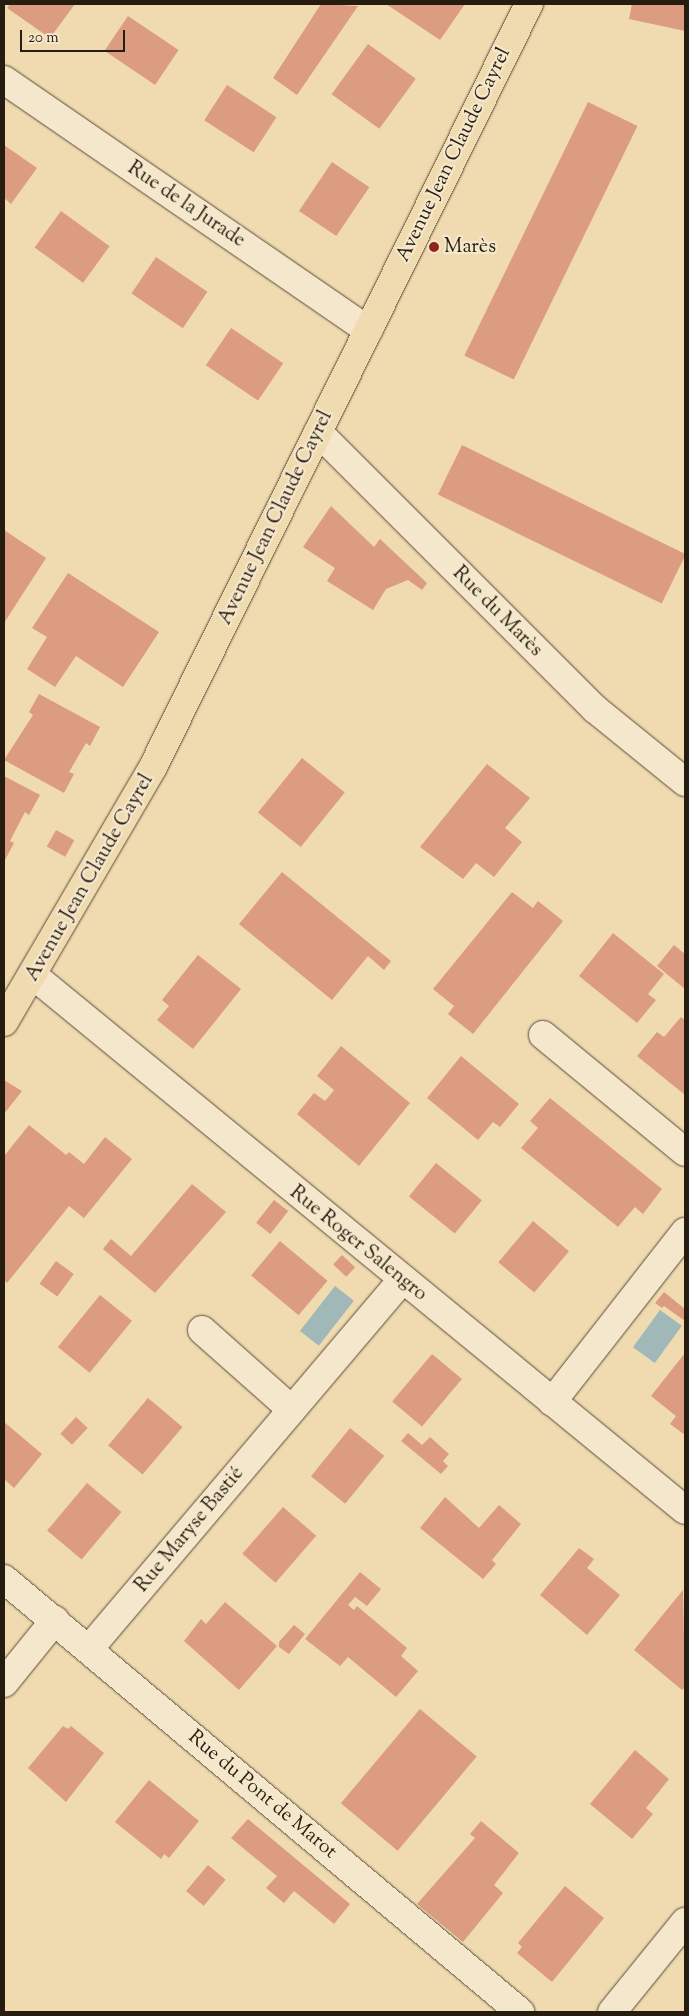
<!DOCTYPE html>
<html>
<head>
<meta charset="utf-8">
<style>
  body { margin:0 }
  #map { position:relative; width:689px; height:2016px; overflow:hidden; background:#f0dab0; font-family:"Sorts Mill Goudy",serif }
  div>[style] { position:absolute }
  .water>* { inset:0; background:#a0b8b7; transform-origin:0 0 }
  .building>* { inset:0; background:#dc9c82; transform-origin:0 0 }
  .roads { filter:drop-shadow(0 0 1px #584c38) drop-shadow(0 0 1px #584c38) }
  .minor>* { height:28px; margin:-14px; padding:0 14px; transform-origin:14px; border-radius:14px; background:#f5e7cc }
  .major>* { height:28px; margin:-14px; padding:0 14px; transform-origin:14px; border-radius:14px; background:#f0dab0 }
  .dots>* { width:14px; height:14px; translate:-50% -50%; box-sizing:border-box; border:2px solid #f5e7cc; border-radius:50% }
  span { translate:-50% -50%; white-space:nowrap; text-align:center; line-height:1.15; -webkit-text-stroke:4.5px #f5e7cc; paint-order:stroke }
  .street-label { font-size:20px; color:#261c10 }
  .poi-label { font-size:20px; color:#261c10 }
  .left { translate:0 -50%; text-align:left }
  .frame { position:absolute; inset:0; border:5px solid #261c10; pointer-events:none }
  .scale { position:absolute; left:20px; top:30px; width:105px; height:22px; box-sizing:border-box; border:2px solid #261c10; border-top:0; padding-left:6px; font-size:15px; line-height:18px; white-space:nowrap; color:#261c10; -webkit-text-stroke:4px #f5e7cc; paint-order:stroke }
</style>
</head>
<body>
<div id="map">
  <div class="water">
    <div style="left:335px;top:1286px;width:24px;height:57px;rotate:38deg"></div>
    <div style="left:660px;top:1310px;width:27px;height:46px;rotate:36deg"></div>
  </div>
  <div class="building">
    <div style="clip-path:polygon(10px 4px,75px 4px,50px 38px,7px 8px)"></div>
    <div style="clip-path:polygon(321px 4px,358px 6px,297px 95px,273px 78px)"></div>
    <div style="clip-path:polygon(386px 4px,465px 4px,440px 40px)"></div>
    <div style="clip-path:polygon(632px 4px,685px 4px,685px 31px,629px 19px)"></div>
    <div style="left:128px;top:16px;width:61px;height:42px;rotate:34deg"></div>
    <div style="left:368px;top:44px;width:59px;height:62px;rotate:36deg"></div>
    <div style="left:227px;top:85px;width:59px;height:42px;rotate:33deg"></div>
    <div style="left:588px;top:102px;width:55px;height:282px;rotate:26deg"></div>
    <div style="clip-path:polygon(4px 145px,37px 168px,11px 204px,4px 198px)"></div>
    <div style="left:332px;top:162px;width:45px;height:59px;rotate:34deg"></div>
    <div style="left:61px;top:211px;width:60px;height:45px;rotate:36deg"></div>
    <div style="left:156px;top:257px;width:62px;height:44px;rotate:34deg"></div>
    <div style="left:231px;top:328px;width:63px;height:45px;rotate:34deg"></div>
    <div style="left:462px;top:445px;width:249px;height:55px;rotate:26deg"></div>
    <div style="clip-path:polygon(331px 506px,374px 547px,380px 539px,427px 583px,422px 590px,408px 580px,386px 589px,373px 610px,327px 581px,335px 568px,303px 547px)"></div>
    <div style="clip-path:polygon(4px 530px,46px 558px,4px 623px)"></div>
    <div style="clip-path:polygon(68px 573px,159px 632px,123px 687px,76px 656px,55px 687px,27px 669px,47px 637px,32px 628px)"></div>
    <div style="clip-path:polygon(39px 694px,100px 727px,90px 746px,86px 743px,69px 772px,74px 774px,64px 793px,4px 760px,33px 715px,29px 712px)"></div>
    <div style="left:302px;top:758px;width:55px;height:70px;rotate:39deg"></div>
    <div style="clip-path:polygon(487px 764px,530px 798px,505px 828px,522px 842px,494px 877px,476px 863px,463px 879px,420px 847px)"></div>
    <div style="clip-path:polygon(4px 776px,40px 795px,29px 815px,25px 812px,10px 841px,14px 843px,4px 862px)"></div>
    <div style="left:56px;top:830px;width:21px;height:19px;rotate:29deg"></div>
    <div style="clip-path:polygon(282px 872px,391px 961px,384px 970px,368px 956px,332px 1000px,239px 924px)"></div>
    <div style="clip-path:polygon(512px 892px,533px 908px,538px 901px,563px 921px,473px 1034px,448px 1014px,454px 1006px,433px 989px)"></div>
    <div style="clip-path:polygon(613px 933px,664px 974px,648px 994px,656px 1000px,637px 1023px,579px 976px)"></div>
    <div style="clip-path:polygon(674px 945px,685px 954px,685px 989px,657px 966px)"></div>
    <div style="clip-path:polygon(198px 955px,241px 989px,193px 1049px,157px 1020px,169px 1006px,162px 1000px)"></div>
    <div style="clip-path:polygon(681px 1017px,685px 1020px,685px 1095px,637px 1056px,657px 1032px,664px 1037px)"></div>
    <div style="clip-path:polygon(341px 1046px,410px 1103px,359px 1166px,297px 1114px,314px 1093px,325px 1101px,334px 1090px,317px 1076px)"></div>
    <div style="clip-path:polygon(461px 1056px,519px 1104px,500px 1127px,493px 1122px,478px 1140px,427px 1098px)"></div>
    <div style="clip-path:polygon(4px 1080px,22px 1091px,4px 1114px)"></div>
    <div style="clip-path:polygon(550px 1098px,662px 1189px,643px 1214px,635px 1207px,618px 1227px,521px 1148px,538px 1128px,530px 1121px)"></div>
    <div style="clip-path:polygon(29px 1125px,66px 1155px,69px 1152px,84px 1164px,105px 1137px,132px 1159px,84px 1218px,69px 1206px,7px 1283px,4px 1280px,4px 1156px)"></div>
    <div style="left:436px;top:1163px;width:59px;height:43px;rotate:39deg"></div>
    <div style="clip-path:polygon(192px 1184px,226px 1212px,155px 1293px,103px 1249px,111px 1239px,131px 1256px)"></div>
    <div style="left:274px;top:1200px;width:18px;height:29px;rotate:38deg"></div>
    <div style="left:533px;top:1221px;width:47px;height:54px;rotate:40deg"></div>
    <div style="left:280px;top:1241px;width:62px;height:45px;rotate:40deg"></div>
    <div style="left:342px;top:1255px;width:18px;height:13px;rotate:43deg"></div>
    <div style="left:56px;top:1261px;width:22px;height:28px;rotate:36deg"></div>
    <div style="clip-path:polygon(664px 1292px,685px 1309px,685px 1325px,685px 1321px,664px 1306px,662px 1308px,655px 1303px)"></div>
    <div style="left:100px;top:1295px;width:41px;height:67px;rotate:39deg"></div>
    <div style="clip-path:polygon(685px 1353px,685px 1435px,670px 1424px,676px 1416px,651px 1396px)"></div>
    <div style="left:432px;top:1354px;width:39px;height:62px;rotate:40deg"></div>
    <div style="left:148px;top:1398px;width:45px;height:62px;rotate:40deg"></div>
    <div style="left:76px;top:1417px;width:16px;height:23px;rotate:43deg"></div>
    <div style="clip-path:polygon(4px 1422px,42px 1454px,14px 1488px,4px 1479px)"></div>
    <div style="left:350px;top:1428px;width:44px;height:62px;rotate:39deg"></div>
    <div style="clip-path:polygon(408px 1433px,422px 1445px,430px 1437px,449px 1454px,443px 1461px,448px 1466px,441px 1474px,401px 1441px)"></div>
    <div style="left:87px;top:1483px;width:45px;height:62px;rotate:40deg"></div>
    <div style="clip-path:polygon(445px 1497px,479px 1528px,499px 1505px,521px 1524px,492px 1560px,496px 1564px,483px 1579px,420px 1528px)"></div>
    <div style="left:283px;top:1507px;width:44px;height:62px;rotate:41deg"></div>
    <div style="clip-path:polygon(579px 1548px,594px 1559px,587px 1568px,620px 1595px,587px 1635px,540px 1595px)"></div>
    <div style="clip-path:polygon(360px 1572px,381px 1589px,367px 1606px,355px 1597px,348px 1605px,354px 1610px,357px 1606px,407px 1648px,401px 1656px,418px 1671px,396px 1697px,348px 1657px,340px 1666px,305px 1639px)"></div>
    <div style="clip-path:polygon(683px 1590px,685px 1687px,682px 1690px,634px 1650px)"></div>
    <div style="clip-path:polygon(225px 1602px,277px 1646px,239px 1690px,184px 1641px,201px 1619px,206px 1624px)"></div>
    <div style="clip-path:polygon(294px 1625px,305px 1634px,289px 1654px,279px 1647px,279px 1642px)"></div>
    <div style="left:420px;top:1709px;width:74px;height:123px;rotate:40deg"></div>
    <div style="clip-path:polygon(63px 1726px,68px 1729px,71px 1726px,104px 1753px,66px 1802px,28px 1768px)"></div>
    <div style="clip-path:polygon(635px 1750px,669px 1779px,646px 1808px,653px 1814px,632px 1839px,590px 1804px)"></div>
    <div style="clip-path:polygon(149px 1780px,199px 1821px,169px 1858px,164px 1854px,161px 1859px,115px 1822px)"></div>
    <div style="clip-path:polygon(248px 1819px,350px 1904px,334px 1924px,294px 1891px,284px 1903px,266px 1888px,277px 1876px,231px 1838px)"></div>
    <div style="clip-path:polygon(481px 1821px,519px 1853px,494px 1885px,503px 1893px,463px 1942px,417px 1904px,475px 1838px,470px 1834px)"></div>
    <div style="left:208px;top:1865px;width:23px;height:34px;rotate:40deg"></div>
    <div style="clip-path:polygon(565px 1886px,604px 1918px,552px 1982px,517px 1953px,522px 1947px,518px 1943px)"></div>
  </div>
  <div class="roads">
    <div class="minor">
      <div style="left:4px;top:80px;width:442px;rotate:34.5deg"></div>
      <div style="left:318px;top:432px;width:392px;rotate:45deg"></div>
      <div style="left:595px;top:709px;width:116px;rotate:39deg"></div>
      <div style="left:34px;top:976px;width:842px;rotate:39.36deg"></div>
      <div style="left:543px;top:1035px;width:184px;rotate:39.5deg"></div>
      <div style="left:202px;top:1330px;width:120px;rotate:41.6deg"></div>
      <div style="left:552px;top:1402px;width:216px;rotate:-52deg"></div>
      <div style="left:4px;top:1579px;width:674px;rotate:40deg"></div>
      <div style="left:89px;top:1649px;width:484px;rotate:-49.7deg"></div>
      <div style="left:4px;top:1683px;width:81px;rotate:-51deg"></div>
      <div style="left:612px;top:2012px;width:116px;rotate:-51deg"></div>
    </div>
    <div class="major">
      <div style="left:4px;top:1022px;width:295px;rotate:-59.7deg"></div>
      <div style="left:153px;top:767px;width:851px;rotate:-63.77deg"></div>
    </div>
  </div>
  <div class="dots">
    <div style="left:434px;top:247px;background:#8f2418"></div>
  </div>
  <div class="street-label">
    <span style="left:454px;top:155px;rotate:-64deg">Avenue Jean Claude Cayrel</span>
    <span style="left:186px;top:205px;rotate:34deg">Rue de la Jurade</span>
    <span style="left:276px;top:518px;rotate:-64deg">Avenue Jean Claude Cayrel</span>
    <span style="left:497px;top:612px;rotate:45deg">Rue du Marès</span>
    <span style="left:90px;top:878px;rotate:-60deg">Avenue Jean Claude Cayrel</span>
    <span style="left:358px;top:1244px;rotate:39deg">Rue Roger Salengro</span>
    <span style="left:190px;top:1530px;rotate:-50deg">Rue Maryse Bastié</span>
    <span style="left:262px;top:1795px;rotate:40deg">Rue du Pont de Marot</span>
  </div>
  <div class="poi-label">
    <span class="left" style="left:444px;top:247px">Marès</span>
  </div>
  <div class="frame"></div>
  <div class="scale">20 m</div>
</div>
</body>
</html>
